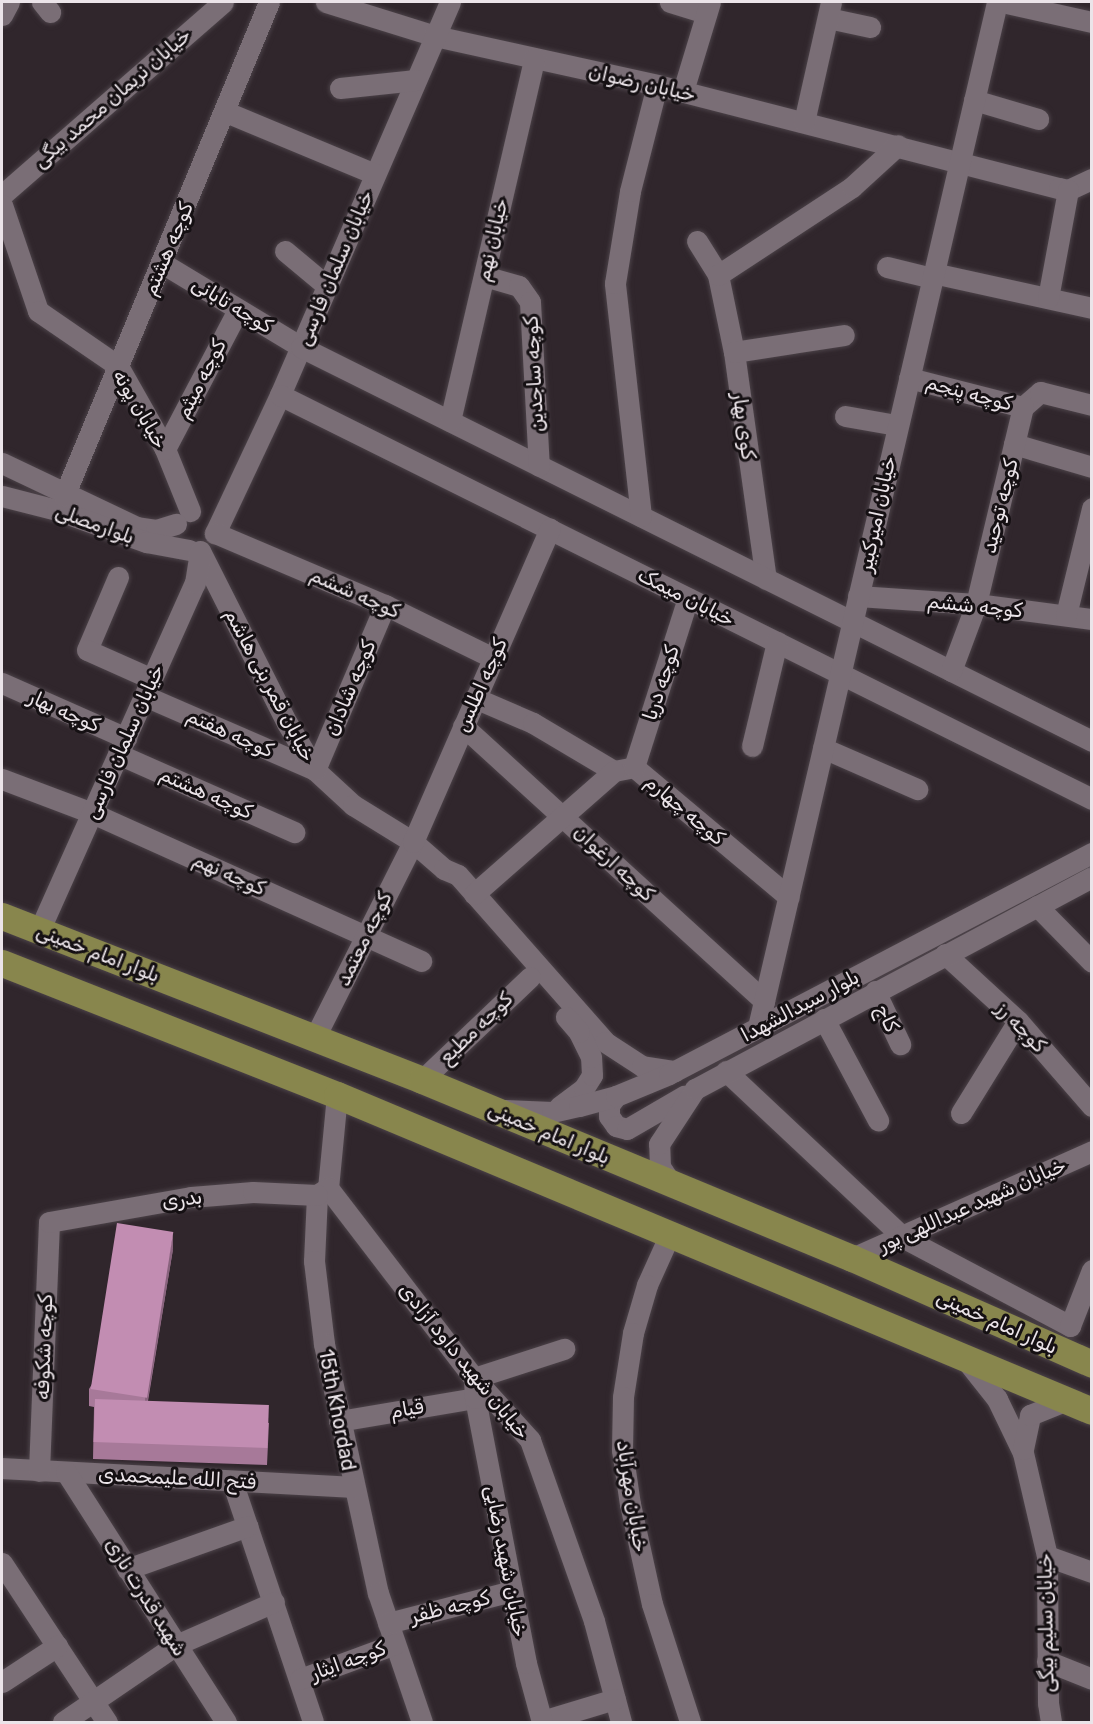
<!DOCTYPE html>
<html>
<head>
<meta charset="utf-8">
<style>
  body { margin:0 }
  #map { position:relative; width:1093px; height:1724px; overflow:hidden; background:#30262c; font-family:Rubik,Cairo,sans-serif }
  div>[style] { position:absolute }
  .roads { filter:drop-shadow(0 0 2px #4b4248) drop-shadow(0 0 2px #4b4248) }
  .minor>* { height:21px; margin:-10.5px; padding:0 10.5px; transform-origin:10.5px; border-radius:10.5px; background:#7a6e76 }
  .major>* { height:27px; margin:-13.5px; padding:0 13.5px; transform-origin:13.5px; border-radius:13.5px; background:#88864d }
  .wall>* { inset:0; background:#a77999 }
  .shaded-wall>* { inset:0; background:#88637d }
  .building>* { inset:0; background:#c28db2; transform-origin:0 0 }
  span { translate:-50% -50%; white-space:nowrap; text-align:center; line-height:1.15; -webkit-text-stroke:6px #151013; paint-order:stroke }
  .street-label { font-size:20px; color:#ebe4e9 }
  .frame { position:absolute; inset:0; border:3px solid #ebe4e9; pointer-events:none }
</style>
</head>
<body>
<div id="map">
  <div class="roads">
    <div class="minor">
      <div style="left:42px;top:2px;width:13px;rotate:51deg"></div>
      <div style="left:326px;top:2px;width:114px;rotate:17.3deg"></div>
      <div style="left:435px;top:36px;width:227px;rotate:12.4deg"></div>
      <div style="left:657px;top:85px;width:415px;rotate:14.4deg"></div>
      <div style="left:1059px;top:188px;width:9px;rotate:13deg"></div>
      <div style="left:1068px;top:190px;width:26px;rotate:-25deg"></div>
      <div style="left:450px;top:2px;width:428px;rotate:113.4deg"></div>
      <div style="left:280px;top:395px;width:153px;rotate:115.2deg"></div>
      <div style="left:215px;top:533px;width:185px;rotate:23deg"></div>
      <div style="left:385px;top:605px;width:120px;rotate:26.1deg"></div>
      <div style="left:670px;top:2px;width:38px;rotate:17deg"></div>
      <div style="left:1002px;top:2px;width:92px;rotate:12.5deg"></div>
      <div style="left:2px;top:15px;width:15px;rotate:-62deg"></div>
      <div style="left:828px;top:18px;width:43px;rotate:12.1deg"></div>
      <div style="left:340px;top:88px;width:76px;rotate:-6deg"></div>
      <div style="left:683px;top:91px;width:93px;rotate:-73.1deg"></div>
      <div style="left:974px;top:100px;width:67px;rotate:16.5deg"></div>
      <div style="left:226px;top:112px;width:161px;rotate:22.6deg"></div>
      <div style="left:804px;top:122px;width:123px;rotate:-77.3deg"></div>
      <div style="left:2px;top:195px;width:293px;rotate:-41.1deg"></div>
      <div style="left:2px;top:205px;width:112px;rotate:71.2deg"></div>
      <div style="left:38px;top:311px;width:97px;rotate:34.5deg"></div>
      <div style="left:118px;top:366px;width:95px;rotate:60.5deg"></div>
      <div style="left:165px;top:449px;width:67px;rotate:68deg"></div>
      <div style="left:697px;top:241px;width:40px;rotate:58deg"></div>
      <div style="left:718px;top:275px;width:79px;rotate:78.3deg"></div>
      <div style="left:734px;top:352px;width:229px;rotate:82deg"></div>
      <div style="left:285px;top:251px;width:55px;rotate:39.8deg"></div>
      <div style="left:162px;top:263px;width:162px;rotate:31.1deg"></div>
      <div style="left:301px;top:347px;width:884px;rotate:26.48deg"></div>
      <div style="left:887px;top:267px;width:46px;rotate:13.7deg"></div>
      <div style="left:933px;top:273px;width:163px;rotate:12.4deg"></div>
      <div style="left:718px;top:275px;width:160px;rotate:-33.3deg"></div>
      <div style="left:852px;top:187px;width:62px;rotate:-42.4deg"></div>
      <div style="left:484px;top:276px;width:36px;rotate:16deg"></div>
      <div style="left:519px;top:286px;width:19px;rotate:55deg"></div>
      <div style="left:530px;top:302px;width:164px;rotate:86.9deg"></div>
      <div style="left:1048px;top:298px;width:110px;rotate:-79.5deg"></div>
      <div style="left:734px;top:352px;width:111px;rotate:-8.8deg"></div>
      <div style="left:909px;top:378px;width:118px;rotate:14.3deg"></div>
      <div style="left:1023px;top:407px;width:23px;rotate:-41deg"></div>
      <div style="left:1040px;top:392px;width:54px;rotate:14deg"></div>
      <div style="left:280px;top:395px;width:907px;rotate:26.45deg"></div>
      <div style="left:845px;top:416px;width:52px;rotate:10deg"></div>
      <div style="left:450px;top:421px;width:372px;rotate:-76.9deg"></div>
      <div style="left:1014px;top:444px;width:81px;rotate:16.4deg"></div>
      <div style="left:165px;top:449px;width:157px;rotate:-62.3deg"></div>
      <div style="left:2px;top:463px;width:149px;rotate:25.4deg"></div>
      <div style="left:137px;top:527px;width:19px;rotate:9deg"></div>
      <div style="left:156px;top:530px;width:21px;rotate:-17deg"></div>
      <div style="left:2px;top:496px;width:57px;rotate:14.3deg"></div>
      <div style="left:57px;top:510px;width:95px;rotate:19.8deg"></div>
      <div style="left:146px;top:542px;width:44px;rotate:10.5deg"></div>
      <div style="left:64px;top:496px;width:535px;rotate:-67.46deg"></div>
      <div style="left:641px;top:516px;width:234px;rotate:-96.4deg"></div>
      <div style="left:615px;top:283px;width:93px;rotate:-80.7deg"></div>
      <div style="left:630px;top:191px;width:109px;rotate:-75.7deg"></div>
      <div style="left:200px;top:551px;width:193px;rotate:63.2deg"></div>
      <div style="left:287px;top:723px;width:55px;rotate:59.2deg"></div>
      <div style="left:315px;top:770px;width:52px;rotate:42.6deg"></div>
      <div style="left:353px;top:805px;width:70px;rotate:31.7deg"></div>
      <div style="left:413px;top:842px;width:41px;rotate:41.1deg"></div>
      <div style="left:444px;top:869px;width:15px;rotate:23deg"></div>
      <div style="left:458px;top:875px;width:222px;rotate:48.6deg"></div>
      <div style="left:605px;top:1042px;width:44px;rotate:33deg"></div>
      <div style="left:642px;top:1066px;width:33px;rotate:9deg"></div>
      <div style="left:118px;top:577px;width:79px;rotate:113deg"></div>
      <div style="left:87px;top:650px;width:71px;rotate:24deg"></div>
      <div style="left:858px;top:596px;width:118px;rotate:3.9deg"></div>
      <div style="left:976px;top:604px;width:117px;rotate:7.4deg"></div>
      <div style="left:1066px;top:615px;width:110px;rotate:-76.3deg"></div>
      <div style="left:951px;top:671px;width:72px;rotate:-69.5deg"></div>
      <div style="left:976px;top:604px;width:203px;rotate:-76.6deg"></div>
      <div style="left:2px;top:683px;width:136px;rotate:23.9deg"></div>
      <div style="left:145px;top:696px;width:185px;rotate:23.5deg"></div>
      <div style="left:315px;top:770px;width:179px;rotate:-67deg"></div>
      <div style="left:475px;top:698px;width:63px;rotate:23.3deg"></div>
      <div style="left:533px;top:723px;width:94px;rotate:30.7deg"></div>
      <div style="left:614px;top:771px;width:20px;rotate:-11deg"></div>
      <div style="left:634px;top:767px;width:202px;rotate:40deg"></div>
      <div style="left:463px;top:726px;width:408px;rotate:42.4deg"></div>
      <div style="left:752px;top:746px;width:107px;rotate:-76.5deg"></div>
      <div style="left:823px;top:748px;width:103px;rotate:23.6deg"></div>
      <div style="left:118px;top:754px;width:193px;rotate:23.9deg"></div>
      <div style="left:634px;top:767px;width:177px;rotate:-72.3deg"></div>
      <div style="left:2px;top:779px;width:96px;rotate:20.7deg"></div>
      <div style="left:92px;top:813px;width:361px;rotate:24.2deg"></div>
      <div style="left:474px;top:894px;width:186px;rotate:-41.3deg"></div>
      <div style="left:1037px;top:906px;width:78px;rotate:45.5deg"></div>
      <div style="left:39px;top:931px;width:381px;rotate:-65.9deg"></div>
      <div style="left:195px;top:583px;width:32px;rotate:-81deg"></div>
      <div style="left:945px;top:954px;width:99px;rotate:42.5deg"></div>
      <div style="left:1018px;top:1021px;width:113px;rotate:49deg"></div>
      <div style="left:875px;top:991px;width:59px;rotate:64.7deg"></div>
      <div style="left:824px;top:1019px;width:115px;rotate:61.9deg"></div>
      <div style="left:758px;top:1027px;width:1052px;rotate:-76.87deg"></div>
      <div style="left:315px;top:1037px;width:218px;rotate:-63.3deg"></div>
      <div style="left:413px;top:842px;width:342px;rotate:-66.4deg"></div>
      <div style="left:726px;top:1071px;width:244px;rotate:43.2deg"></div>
      <div style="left:904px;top:1238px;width:188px;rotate:27.9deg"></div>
      <div style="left:1070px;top:1326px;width:60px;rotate:-68.6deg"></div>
      <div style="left:422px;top:1080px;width:149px;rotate:-43.6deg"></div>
      <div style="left:337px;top:1095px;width:93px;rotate:95.5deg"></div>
      <div style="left:328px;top:1188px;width:13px;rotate:148deg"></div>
      <div style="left:317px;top:1195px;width:66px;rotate:92.6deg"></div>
      <div style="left:314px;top:1261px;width:84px;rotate:83.1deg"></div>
      <div style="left:324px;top:1344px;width:255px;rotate:77.8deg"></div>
      <div style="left:378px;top:1593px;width:136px;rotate:71.2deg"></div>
      <div style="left:616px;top:1096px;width:11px;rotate:128deg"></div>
      <div style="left:609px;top:1105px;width:11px;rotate:90deg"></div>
      <div style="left:609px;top:1116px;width:12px;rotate:55deg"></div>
      <div style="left:616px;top:1126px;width:11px;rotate:15deg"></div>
      <div style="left:627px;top:1129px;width:66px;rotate:-30.1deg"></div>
      <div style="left:559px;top:1107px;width:31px;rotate:-37deg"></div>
      <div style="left:584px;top:1088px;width:15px;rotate:-58deg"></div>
      <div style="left:592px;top:1075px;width:18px;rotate:-93deg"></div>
      <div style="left:591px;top:1057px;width:28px;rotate:-116deg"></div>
      <div style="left:579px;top:1032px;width:20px;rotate:-131deg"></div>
      <div style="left:505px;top:1110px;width:47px;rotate:2.4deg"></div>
      <div style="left:552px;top:1112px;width:28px;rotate:-13deg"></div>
      <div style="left:579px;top:1106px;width:38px;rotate:-15deg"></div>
      <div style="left:616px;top:1096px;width:57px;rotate:-22.5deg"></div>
      <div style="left:669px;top:1074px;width:477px;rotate:-27.6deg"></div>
      <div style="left:961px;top:1113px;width:108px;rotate:-58.2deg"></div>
      <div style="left:673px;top:1186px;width:23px;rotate:-124deg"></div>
      <div style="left:660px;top:1167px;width:23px;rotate:-92deg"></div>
      <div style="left:659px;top:1144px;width:66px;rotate:-56.8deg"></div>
      <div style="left:695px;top:1089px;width:450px;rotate:-28.1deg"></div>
      <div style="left:328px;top:1188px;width:240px;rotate:52.5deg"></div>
      <div style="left:474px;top:1378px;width:84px;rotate:47.9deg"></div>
      <div style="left:530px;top:1440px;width:192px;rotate:70.5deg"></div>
      <div style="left:594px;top:1621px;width:105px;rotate:75deg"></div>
      <div style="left:670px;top:1234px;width:56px;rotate:114.3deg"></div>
      <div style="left:647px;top:1285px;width:50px;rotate:106.3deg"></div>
      <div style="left:633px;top:1333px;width:65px;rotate:98.9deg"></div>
      <div style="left:623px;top:1397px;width:53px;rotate:91.1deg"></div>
      <div style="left:622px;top:1450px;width:55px;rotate:81.6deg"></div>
      <div style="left:630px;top:1504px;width:102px;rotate:77.6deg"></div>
      <div style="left:652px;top:1604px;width:124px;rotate:72.1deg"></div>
      <div style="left:852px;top:1258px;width:263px;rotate:-24deg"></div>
      <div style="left:966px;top:1360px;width:50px;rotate:51.5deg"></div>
      <div style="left:997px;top:1399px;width:60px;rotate:64.3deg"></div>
      <div style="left:1023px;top:1453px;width:106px;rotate:76.9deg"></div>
      <div style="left:1047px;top:1556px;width:147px;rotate:89.6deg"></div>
      <div style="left:1048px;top:1703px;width:19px;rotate:81deg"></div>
      <div style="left:339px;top:1421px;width:138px;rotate:-9.6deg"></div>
      <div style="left:1023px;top:1449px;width:35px;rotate:-78deg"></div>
      <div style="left:1030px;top:1415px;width:40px;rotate:-22deg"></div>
      <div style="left:2px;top:1468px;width:352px;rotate:3.1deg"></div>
      <div style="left:39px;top:1471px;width:249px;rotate:-87.7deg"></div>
      <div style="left:49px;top:1222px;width:144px;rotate:-10deg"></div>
      <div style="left:191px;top:1197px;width:62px;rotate:-4.6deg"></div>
      <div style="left:253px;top:1192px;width:64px;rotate:2.7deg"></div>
      <div style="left:66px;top:1472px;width:297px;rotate:57.4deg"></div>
      <div style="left:232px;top:1481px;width:254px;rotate:71.4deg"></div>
      <div style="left:1047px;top:1556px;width:48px;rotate:19.6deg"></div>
      <div style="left:2px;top:1563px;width:191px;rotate:56.6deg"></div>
      <div style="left:127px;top:1569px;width:128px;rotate:-19.6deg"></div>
      <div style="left:388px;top:1623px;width:128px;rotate:-14.5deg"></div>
      <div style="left:1047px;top:1661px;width:48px;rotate:21.8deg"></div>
      <div style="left:300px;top:1679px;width:101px;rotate:-20.2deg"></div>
      <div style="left:2px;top:1682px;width:66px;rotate:-33.2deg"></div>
      <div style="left:542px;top:1721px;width:76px;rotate:-16.8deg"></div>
      <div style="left:63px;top:1722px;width:137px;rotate:-34.3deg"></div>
      <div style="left:176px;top:1645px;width:107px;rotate:-23.7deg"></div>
      <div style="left:542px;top:1722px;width:61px;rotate:-105.2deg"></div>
      <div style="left:526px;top:1663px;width:270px;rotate:-100.9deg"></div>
      <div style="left:475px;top:1398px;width:20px;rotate:-93deg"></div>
      <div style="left:474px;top:1378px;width:95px;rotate:-17.9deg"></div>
    </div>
    <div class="major">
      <div style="left:2px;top:916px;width:451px;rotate:21.3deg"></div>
      <div style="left:422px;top:1080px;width:465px;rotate:22.5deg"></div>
      <div style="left:852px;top:1258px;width:262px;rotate:23.8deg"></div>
      <div style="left:2px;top:963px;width:360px;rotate:21.5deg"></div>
      <div style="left:337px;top:1095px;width:818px;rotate:22.71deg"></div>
    </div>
  </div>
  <div class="wall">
    <div style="clip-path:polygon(173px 1249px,148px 1401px,269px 1423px,267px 1465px,93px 1459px,94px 1407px,89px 1406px,89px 1389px)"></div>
  </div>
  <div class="shaded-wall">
    <div style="clip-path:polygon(173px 1232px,173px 1249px,145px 1416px,145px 1399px)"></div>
  </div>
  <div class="building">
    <div style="left:117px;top:1223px;width:57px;height:168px;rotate:9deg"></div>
    <div style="left:95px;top:1399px;width:174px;height:43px;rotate:2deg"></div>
  </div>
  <div class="street-label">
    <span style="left:642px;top:83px;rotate:13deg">خیابان رضوان</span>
    <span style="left:112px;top:98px;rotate:-41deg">خیابان نریمان محمد بیگی</span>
    <span style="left:492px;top:240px;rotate:-77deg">خیابان نهم</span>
    <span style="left:168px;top:249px;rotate:-67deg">کوچه هشتم</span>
    <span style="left:335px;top:268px;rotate:-67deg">خیابان سلمان فارسی</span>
    <span style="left:232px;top:305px;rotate:31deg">کوچه تابانی</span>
    <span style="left:534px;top:374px;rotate:-93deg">کوچه ساجدین</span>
    <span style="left:201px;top:379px;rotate:-63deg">کوچه میثم</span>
    <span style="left:969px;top:393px;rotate:15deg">کوچه پنجم</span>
    <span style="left:140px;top:409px;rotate:60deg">خیابان پونه</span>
    <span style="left:744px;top:426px;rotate:82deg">کوی بهار</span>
    <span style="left:1000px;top:506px;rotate:-76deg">کوچه توحید</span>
    <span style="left:877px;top:514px;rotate:-78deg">خیابان امیرکبیر</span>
    <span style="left:95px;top:524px;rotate:20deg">بلوارمصلی</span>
    <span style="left:355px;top:593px;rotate:24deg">کوچه ششم</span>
    <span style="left:686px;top:597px;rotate:27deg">خیابان میمک</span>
    <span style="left:975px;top:606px;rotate:6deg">کوچه ششم</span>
    <span style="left:661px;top:683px;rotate:-72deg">کوچه دریا</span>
    <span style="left:270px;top:685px;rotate:62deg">خیابان قمر بنی هاشم</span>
    <span style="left:481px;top:685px;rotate:-66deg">کوچه اطلس</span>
    <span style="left:350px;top:688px;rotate:-67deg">کوچه شادان</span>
    <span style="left:64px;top:711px;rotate:24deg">کوچه بهار</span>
    <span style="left:230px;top:733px;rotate:24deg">کوچه هفتم</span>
    <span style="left:124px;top:742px;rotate:-66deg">خیابان سلمان فارسی</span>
    <span style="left:206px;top:793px;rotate:24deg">کوچه هشتم</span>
    <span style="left:685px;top:810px;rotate:40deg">کوچه چهارم</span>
    <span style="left:614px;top:863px;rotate:43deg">کوچه ارغوان</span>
    <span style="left:229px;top:874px;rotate:24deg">کوچه نهم</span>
    <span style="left:364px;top:939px;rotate:-64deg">کوچه معتمد</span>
    <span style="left:98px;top:953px;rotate:21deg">بلوار امام خمینی</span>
    <span style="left:800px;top:1006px;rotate:-28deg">بلوار سیدالشهدا</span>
    <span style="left:887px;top:1018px;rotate:65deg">کاج</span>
    <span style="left:1021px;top:1027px;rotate:46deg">کوچه رز</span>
    <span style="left:476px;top:1028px;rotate:-44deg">کوچه مطیع</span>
    <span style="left:549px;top:1133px;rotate:23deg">بلوار امام خمینی</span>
    <span style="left:182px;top:1199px;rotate:-7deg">بدری</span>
    <span style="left:972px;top:1205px;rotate:-24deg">خیابان شهید عبداللهی پور</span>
    <span style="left:997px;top:1322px;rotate:24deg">بلوار امام خمینی</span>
    <span style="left:44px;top:1347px;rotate:-88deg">کوچه شکوفه</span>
    <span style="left:464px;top:1361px;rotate:51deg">خیابان شهید داود آزادی</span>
    <span style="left:407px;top:1409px;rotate:-10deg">قیام</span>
    <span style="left:337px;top:1410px;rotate:79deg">15th Khordad</span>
    <span style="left:177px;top:1478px;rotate:3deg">فتح الله علیمحمدی</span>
    <span style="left:632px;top:1496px;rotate:81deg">خیابان مهرآباد</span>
    <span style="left:506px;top:1561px;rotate:79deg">خیابان شهید رضایی</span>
    <span style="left:146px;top:1597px;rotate:58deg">شهید قدرت نازی</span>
    <span style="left:450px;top:1607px;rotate:-14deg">کوچه ظفر</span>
    <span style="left:1046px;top:1623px;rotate:-91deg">خیابان سلیم بیگی</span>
    <span style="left:348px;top:1661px;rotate:-20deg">کوچه ایثار</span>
  </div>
  <div class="frame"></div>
</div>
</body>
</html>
